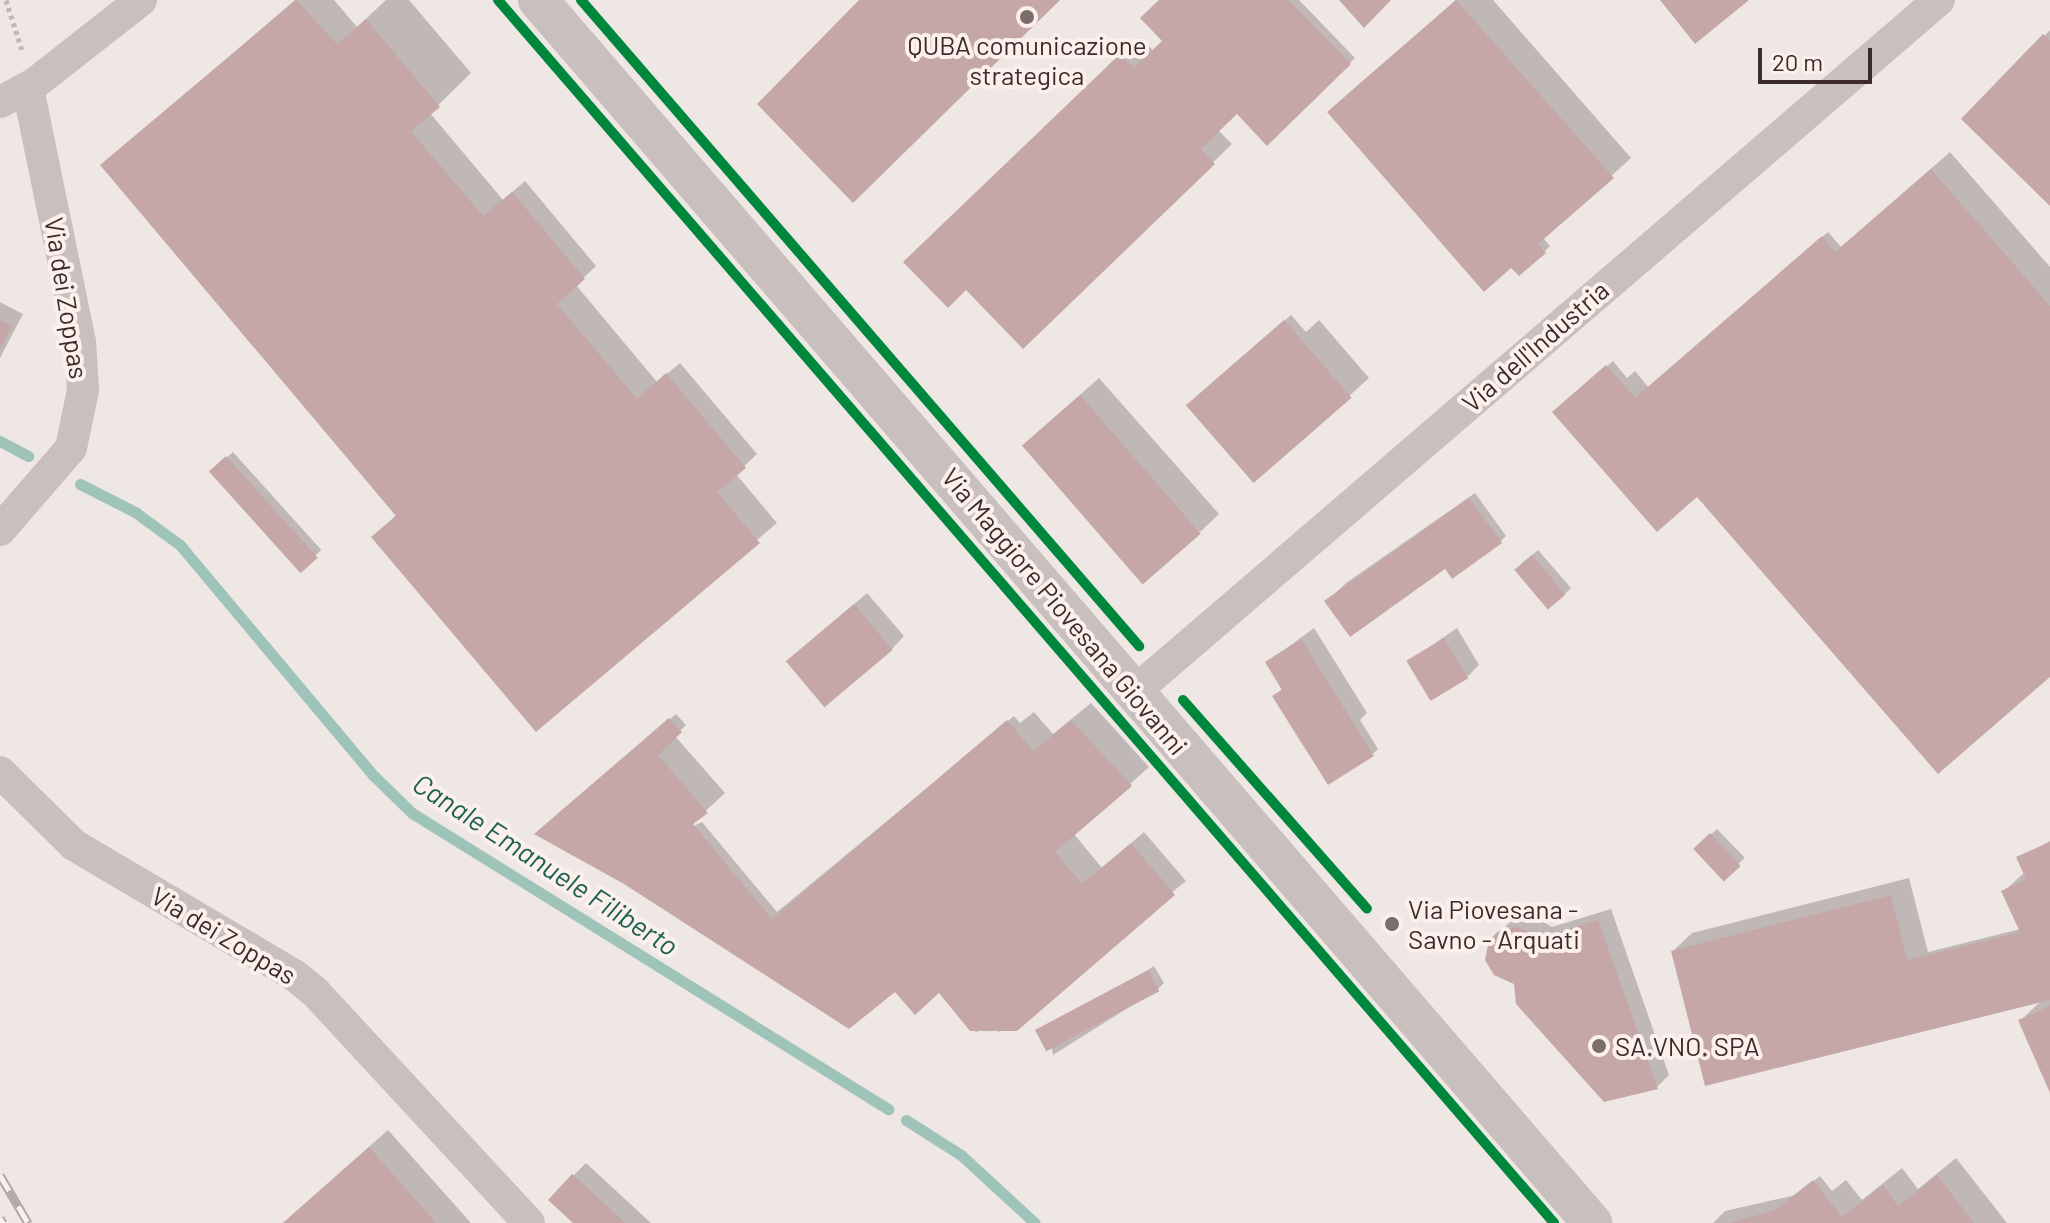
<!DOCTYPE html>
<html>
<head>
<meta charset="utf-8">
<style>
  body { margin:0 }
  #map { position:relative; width:2050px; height:1223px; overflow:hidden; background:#efe7e4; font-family:Barlow,sans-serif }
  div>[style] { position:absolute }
  .shadow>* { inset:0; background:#0003; transform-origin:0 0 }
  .stream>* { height:11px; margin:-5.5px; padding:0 5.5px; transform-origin:5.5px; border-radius:5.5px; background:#9ec3b9 }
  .building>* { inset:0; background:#c4a7a6; transform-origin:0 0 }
  .path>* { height:5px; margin-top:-2.5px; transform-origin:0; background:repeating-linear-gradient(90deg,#c1b7b5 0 4px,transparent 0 8px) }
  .minor>* { height:32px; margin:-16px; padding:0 16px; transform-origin:16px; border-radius:16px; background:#c9bfbc }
  .tertiary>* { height:40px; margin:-20px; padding:0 20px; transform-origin:20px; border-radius:20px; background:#c9bfbc }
  .rail>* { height:9px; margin-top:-4.5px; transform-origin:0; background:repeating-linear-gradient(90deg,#fbf0ec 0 18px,#b1a9a7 0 36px); box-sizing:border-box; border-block:2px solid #b1a9a7 }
  .cycleway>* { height:10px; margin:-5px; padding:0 5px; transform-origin:5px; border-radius:5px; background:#00873e }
  .dots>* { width:22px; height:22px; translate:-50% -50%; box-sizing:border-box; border:4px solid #fbf0ec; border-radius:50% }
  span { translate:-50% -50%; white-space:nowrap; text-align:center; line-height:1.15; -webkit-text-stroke:8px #fbf0ec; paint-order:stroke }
  .poi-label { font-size:26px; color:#3b2b2a }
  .left { translate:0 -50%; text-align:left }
  .street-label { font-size:26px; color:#3b2b2a }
  .water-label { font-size:28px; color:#1d5f52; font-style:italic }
  .scale { position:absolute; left:1758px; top:48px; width:114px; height:36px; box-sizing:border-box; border:4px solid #3b2b2a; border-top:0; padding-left:10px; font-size:24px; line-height:28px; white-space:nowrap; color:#3b2b2a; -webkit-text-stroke:6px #fbf0ec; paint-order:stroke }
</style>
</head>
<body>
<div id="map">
  <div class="shadow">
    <div style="clip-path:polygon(295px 0,334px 0,357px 27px,386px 0,409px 0,471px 73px,430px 113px,503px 200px,525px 181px,596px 266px,576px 285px,657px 382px,680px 363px,757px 454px,736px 474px,777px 523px,536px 729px,374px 537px,397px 514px,103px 165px)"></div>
    <div style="clip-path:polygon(1162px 0,1299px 0,1355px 58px,1267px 143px,1237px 112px,1218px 130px,1232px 144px,1023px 346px,924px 244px,1139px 37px,1154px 51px,1165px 41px)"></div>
    <div style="clip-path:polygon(1456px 0,1493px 0,1631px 158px,1543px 238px,1550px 246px,1545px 251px,1518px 259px,1348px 94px)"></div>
    <div style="clip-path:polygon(2050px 30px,2050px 203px,1963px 119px)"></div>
    <div style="clip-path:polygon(1950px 152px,2050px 267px,2050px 674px,1697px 494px,1561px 406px,1613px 361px,1627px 378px,1635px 371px,1649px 388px,1828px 232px,1841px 247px)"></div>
    <div style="clip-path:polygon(0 302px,23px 314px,0 358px)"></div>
    <div style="clip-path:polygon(1291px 315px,1306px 332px,1319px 320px,1369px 378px,1255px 481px,1195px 400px)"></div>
    <div style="clip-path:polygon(1099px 378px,1219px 514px,1200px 532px,1044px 427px)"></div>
    <div style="left:233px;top:452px;width:132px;height:29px;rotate:48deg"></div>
    <div style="clip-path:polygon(1475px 493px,1506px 536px,1500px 542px,1455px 562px,1327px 601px,1346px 583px)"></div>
    <div style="clip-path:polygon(1538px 550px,1571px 588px,1565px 594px,1522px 563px)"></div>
    <div style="clip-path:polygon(867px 593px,904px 636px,892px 649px,801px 650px)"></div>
    <div style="clip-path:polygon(1314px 628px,1367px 713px,1360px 720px,1378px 749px,1373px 754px,1274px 696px,1283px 688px,1268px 662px)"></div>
    <div style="clip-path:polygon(1457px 628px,1479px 665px,1467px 677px,1409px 661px)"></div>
    <div style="clip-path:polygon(1091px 703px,1149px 767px,1074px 834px,1102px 868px,1144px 832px,1186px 881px,999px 1032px,994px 1027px,989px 1032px,984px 1026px,977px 1032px,971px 1030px,939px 991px,895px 989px,555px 816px,676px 714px,686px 725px,675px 736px,725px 793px,684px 831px,702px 822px,777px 912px,1014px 716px,1020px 723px,1034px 712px,1053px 734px)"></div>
    <div style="left:1717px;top:829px;width:40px;height:29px;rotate:46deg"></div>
    <div style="clip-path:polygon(2050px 841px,2050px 1088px,2020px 1021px,2042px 1000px,1673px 951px,1692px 933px,1909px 878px,1928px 952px,2020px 929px,2004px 891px,2025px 872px,2019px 858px)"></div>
    <div style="clip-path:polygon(1611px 909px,1669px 1075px,1657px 1087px,1516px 983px,1491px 941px,1515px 917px,1532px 915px,1552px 927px)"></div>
    <div style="clip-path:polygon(1154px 966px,1164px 983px,1158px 989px,1053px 1055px,1049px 1035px)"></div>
    <div style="clip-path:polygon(388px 1130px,471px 1223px,283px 1223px)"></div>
    <div style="clip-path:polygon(1956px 1158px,2007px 1223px,1713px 1223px,1725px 1211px,1796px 1195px,1820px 1176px,1832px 1191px,1846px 1180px,1862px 1200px,1902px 1168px,1918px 1189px)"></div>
    <div style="clip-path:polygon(586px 1163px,651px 1223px,575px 1223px,573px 1176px)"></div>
  </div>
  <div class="stream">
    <div style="left:0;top:441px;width:32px;rotate:28deg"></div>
    <div style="left:80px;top:484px;width:62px;rotate:27deg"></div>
    <div style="left:135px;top:512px;width:56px;rotate:36.3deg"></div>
    <div style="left:180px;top:545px;width:302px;rotate:50deg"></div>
    <div style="left:374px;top:776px;width:53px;rotate:44.2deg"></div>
    <div style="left:412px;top:813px;width:561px;rotate:31.88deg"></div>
    <div style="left:906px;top:1120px;width:65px;rotate:32.5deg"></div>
    <div style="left:961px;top:1155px;width:100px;rotate:42.6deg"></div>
  </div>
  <div class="building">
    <div style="clip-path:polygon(296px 0,337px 44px,366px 19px,440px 107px,411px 131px,483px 216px,512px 192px,585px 279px,557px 304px,637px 399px,666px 373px,746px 468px,717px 492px,760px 543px,536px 732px,371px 537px,396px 516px,100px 165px)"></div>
    <div style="clip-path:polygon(859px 0,1060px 0,853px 203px,757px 104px)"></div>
    <div style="clip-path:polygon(1159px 0,1288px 0,1351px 64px,1267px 146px,1237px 114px,1201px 149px,1215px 164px,1023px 349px,966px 290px,948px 308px,903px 262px,1120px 54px,1134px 68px,1162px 41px,1140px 18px)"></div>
    <div style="clip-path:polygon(1339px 0,1391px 0,1364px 28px)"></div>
    <div style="clip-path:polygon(1456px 0,1614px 178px,1538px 244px,1546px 253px,1519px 276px,1511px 268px,1484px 292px,1327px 112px)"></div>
    <div style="clip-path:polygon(1660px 0,1749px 0,1695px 44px)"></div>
    <div style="clip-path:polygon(2043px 34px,2050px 41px,2050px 206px,1961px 119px)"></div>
    <div style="clip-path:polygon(1931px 169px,2050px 306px,2050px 677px,1938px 774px,1697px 497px,1657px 532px,1552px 412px,1606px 365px,1635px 398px,1822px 236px,1835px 252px)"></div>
    <div style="clip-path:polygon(0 320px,12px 326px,0 349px)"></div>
    <div style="left:1284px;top:320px;width:103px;height:130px;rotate:49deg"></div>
    <div style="left:1080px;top:395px;width:184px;height:77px;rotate:49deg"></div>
    <div style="left:226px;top:456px;width:137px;height:23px;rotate:48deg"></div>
    <div style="clip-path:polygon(1469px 498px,1502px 543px,1452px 579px,1445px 569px,1350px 637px,1324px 601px)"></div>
    <div style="left:1532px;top:555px;width:52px;height:23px;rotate:50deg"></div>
    <div style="left:854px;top:604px;width:60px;height:89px;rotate:50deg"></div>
    <div style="left:1444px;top:638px;width:47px;height:44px;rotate:59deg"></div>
    <div style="clip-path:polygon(1301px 639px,1374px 756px,1328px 785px,1272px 696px,1282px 690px,1265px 662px)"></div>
    <div style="clip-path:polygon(669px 718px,682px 732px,658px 755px,708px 813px,693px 824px,772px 919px,1007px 720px,1033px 751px,1071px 720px,1132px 786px,1055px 852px,1082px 884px,1131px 843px,1175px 895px,1017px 1031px,970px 1031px,939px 993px,915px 1015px,895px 992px,849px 1029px,624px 884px,534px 834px)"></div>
    <div style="left:1710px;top:833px;width:45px;height:23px;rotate:47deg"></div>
    <div style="clip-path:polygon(2050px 842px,2050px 1000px,1705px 1086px,1671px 951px,1891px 895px,1907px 960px,2020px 932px,2001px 891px,2026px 879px,2016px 857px)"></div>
    <div style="clip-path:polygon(1598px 920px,1658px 1089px,1604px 1102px,1516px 1004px,1514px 984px,1494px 975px,1485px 960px,1489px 940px,1501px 929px,1519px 927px,1538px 938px)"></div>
    <div style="left:1148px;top:970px;width:24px;height:128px;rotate:62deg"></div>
    <div style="clip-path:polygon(2050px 1006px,2050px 1093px,2018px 1020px)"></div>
    <div style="clip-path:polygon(369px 1147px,436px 1223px,283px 1223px)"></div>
    <div style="clip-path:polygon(572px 1174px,607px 1206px,625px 1223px,573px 1223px,548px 1200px)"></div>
    <div style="clip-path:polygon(1937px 1175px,1974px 1223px,1729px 1223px,1775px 1210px,1813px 1180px,1842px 1217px,1883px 1185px,1898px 1206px)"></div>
  </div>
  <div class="path">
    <div style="left:6px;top:0;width:52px;rotate:72.3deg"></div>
  </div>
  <div class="minor">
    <div style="left:0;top:102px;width:38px;rotate:-28deg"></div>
    <div style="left:34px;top:84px;width:136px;rotate:-38.1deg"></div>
    <div style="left:0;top:530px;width:108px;rotate:-49.1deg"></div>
    <div style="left:71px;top:448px;width:59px;rotate:-78.3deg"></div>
    <div style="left:83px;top:390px;width:48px;rotate:-93.6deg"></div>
    <div style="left:80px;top:342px;width:259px;rotate:-101.6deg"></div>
    <div style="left:1133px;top:693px;width:1063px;rotate:-40.69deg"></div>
    <div style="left:0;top:772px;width:104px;rotate:44.6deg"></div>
    <div style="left:74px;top:845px;width:256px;rotate:30.6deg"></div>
    <div style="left:294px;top:975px;width:27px;rotate:39deg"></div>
    <div style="left:315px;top:992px;width:315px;rotate:47.2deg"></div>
  </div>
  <div class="tertiary">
    <div style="left:538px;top:0;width:1615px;rotate:49.24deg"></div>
  </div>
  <div class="rail">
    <div style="left:0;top:1175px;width:56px;rotate:59.7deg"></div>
    <div style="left:0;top:1218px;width:6px;rotate:59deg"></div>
  </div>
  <div class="cycleway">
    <div style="left:498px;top:0;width:1616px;rotate:49.19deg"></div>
    <div style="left:581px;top:0;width:854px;rotate:49.18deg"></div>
    <div style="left:1183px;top:700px;width:278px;rotate:48.6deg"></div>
  </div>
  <div class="dots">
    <div style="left:1027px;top:17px;background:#7a6d6b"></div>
    <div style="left:1392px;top:924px;background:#7a6d6b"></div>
    <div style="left:1599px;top:1046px;background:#7a6d6b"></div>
  </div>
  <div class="poi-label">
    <span style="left:1027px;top:60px">QUBA comunicazione<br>strategica</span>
    <span class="left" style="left:1408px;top:924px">Via Piovesana -<br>Savno - Arquati</span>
    <span class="left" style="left:1615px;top:1046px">SA.VNO. SPA</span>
  </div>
  <div class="street-label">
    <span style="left:67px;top:298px;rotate:81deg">Via dei Zoppas</span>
    <span style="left:1535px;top:346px;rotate:-41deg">Via dell'Industria</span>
    <span style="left:1065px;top:611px;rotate:50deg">Via Maggiore Piovesana Giovanni</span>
    <span style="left:224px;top:935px;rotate:31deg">Via dei Zoppas</span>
  </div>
  <div class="water-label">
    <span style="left:546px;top:864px;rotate:33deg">Canale Emanuele Filiberto</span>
  </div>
  <div class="scale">20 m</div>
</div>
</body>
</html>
